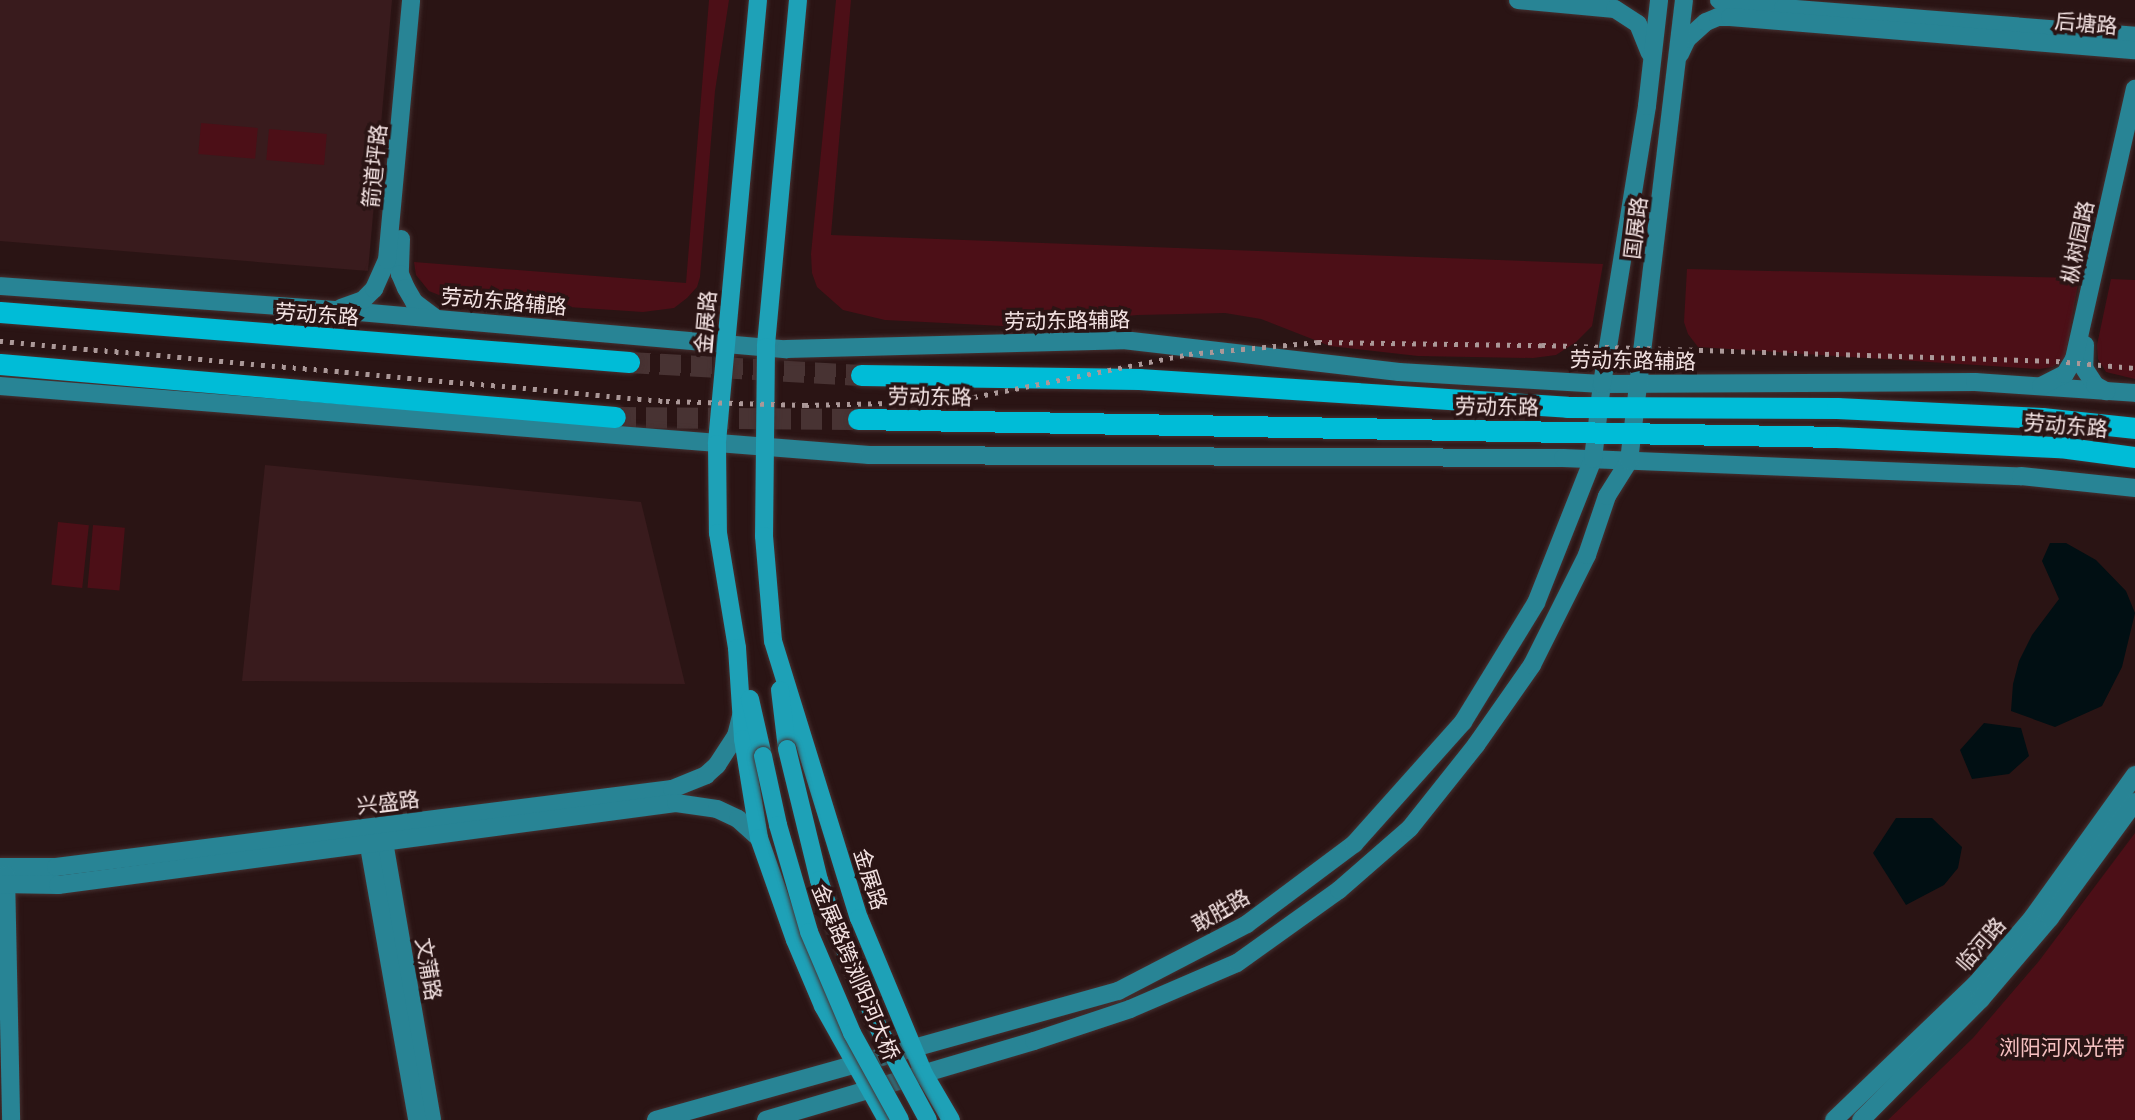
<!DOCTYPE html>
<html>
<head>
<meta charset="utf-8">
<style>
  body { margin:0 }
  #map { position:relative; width:2135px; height:1120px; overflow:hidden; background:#2a1414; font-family:Manrope,"Noto Sans SC",sans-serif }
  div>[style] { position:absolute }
  .built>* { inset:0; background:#391b1d }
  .green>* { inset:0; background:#4c0f17; transform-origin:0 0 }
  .water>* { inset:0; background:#010f13 }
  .highway-tunnel>* { height:21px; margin-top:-10.5px; transform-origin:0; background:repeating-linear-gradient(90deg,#483333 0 21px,transparent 0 31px) }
  .roads { filter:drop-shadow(0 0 2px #463131) drop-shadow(0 0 2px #463131) }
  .secondary>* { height:18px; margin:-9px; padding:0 9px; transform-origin:9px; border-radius:9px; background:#288495 }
  .primary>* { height:18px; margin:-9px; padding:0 9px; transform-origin:9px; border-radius:9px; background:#1ea1b7 }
  .highway>* { height:21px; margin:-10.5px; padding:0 10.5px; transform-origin:10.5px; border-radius:10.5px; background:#00bcd7 }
  .rail>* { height:4.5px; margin-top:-2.25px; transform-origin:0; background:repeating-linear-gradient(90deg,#ab9898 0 3.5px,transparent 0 10.5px) }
  .bridges { filter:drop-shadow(0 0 2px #463131) drop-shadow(0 0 2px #463131) }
  .primary-bridge>* { height:18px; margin:-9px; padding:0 9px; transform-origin:9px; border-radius:9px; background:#1ea1b7 }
  span { translate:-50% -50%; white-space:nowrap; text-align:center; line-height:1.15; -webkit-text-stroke:7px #2a1414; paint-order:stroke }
  .street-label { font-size:21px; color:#f3e2e2 }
  .park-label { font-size:21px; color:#f6c0c0 }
</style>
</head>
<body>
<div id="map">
  <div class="built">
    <div style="clip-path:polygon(0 0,392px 0,368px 271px,0 241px)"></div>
    <div style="clip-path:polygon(265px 465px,641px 502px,685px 684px,242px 681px)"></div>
  </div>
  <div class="green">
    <div style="clip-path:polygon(709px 0,729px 0,715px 91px,700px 277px,697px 287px,687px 298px,674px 308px,643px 312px,449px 299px,429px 291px,416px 275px,414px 262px,686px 283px)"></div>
    <div style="clip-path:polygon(836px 0,851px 0,831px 235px,1603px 264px,1592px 326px,1576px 342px,1556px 355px,1533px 358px,1418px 356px,1330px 346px,1261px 319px,1225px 313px,1138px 315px,1003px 326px,885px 320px,843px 310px,817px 287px,812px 273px,811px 254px)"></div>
    <div style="left:201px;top:123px;width:57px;height:31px;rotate:5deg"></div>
    <div style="left:269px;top:129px;width:58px;height:31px;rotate:5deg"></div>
    <div style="clip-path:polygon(1687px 269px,2079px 278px,2065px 358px,2053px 367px,2039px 369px,1698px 347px,1688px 334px,1684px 322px)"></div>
    <div style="clip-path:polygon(2111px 279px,2135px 280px,2135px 379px,2106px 372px,2098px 359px,2097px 345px)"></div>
    <div style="left:58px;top:522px;width:31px;height:63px;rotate:6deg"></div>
    <div style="left:93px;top:525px;width:32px;height:63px;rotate:5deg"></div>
    <div style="clip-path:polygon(2135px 833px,2135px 1120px,1888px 1120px,1973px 1038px,2039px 961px)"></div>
  </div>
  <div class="water">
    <div style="clip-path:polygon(2050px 543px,2066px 543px,2096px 560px,2126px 591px,2135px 613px,2122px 667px,2102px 706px,2055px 727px,2011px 711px,2013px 684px,2019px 661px,2032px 635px,2059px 599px,2042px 561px)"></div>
    <div style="clip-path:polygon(1984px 723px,2021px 728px,2029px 756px,2009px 774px,1972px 779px,1960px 750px)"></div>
    <div style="clip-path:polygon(1896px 818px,1932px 818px,1962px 847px,1958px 868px,1944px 885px,1906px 905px,1873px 853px)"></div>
  </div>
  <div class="highway-tunnel">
    <div style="left:629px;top:362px;width:232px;rotate:3.2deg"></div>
    <div style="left:615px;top:417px;width:243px;rotate:0.5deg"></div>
  </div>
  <div class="roads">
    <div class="secondary">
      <div style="left:1518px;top:0;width:97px;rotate:5.3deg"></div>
      <div style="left:1615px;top:9px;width:27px;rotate:33deg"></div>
      <div style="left:1638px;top:24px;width:31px;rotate:68deg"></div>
      <div style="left:1719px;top:0;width:64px;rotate:7.1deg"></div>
      <div style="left:1783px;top:8px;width:353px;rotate:4.5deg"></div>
      <div style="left:1680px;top:54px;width:17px;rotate:-65deg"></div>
      <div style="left:1687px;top:39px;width:25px;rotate:-42deg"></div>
      <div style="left:1706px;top:22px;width:13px;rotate:-23deg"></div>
      <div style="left:1718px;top:17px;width:12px"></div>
      <div style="left:1730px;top:17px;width:406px;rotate:4.7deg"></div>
      <div style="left:401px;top:239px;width:35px;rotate:92deg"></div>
      <div style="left:400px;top:274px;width:15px;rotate:67deg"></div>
      <div style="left:406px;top:288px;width:16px;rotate:60deg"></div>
      <div style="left:414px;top:302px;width:25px;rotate:37deg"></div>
      <div style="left:0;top:286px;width:337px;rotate:4.1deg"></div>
      <div style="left:336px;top:310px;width:452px;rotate:5deg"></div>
      <div style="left:786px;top:349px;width:337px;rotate:-1.5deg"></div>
      <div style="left:1123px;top:340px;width:278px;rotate:6.6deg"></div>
      <div style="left:1399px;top:372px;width:203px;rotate:3.4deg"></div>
      <div style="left:1602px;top:384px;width:373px;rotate:-0.3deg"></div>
      <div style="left:1975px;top:382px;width:160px;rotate:3.9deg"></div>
      <div style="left:341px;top:308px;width:23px;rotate:-20deg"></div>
      <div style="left:363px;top:300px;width:16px;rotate:-45deg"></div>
      <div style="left:374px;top:289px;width:32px;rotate:-66deg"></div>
      <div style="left:387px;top:260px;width:261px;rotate:-84.7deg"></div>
      <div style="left:2085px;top:345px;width:23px;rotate:92deg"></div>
      <div style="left:2084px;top:368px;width:20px;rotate:57deg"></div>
      <div style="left:2095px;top:385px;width:13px;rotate:29deg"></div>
      <div style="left:0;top:386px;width:872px;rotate:4.54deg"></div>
      <div style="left:869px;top:455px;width:694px;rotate:0.25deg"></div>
      <div style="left:1563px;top:458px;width:458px;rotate:2.3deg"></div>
      <div style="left:2021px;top:476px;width:115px;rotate:6deg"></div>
      <div style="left:2041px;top:386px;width:27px;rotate:-27deg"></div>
      <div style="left:2065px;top:374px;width:17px;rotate:-59deg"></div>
      <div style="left:2074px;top:359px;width:277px;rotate:-77.3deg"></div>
      <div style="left:382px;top:830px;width:294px;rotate:80.2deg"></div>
      <div style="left:367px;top:835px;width:289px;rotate:80deg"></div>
      <div style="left:0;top:867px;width:56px"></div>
      <div style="left:56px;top:867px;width:621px;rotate:-7.22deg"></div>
      <div style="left:672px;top:789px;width:37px;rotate:-22deg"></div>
      <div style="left:706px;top:775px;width:15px;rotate:-42deg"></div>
      <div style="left:717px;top:765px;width:35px;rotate:-57deg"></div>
      <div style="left:736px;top:736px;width:21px;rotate:-76deg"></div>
      <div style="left:6px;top:875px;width:245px;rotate:88.8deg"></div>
      <div style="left:0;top:884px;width:58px;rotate:1deg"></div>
      <div style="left:58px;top:885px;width:623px;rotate:-7.56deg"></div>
      <div style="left:676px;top:803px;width:41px;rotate:8.3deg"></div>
      <div style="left:717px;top:809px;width:23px;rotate:25deg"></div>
      <div style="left:738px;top:819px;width:28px;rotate:42deg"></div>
      <div style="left:656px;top:1120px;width:480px;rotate:-15.6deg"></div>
      <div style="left:1118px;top:991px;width:145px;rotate:-27.4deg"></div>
      <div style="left:1247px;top:924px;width:134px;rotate:-36.8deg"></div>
      <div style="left:1354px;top:844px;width:164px;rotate:-48.2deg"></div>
      <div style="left:1463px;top:722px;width:140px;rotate:-58.5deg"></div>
      <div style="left:1536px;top:603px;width:155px;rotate:-68.4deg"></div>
      <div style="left:1593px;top:459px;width:76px;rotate:-83.2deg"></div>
      <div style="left:1602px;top:384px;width:282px;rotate:-80.8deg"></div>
      <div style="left:1647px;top:106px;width:107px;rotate:-83.5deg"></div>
      <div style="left:766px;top:1120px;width:279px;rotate:-16.4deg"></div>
      <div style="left:1034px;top:1041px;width:101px;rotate:-18.4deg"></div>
      <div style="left:1130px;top:1009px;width:116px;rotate:-23.3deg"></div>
      <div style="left:1237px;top:963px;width:125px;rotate:-35.6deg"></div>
      <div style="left:1339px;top:890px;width:94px;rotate:-41.1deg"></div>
      <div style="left:1410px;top:828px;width:106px;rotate:-51.5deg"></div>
      <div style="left:1476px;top:745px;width:98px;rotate:-55deg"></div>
      <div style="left:1532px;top:665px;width:123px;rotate:-63.4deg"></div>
      <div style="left:1587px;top:555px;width:62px;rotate:-71.3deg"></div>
      <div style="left:1607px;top:496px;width:41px;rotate:-57.8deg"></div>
      <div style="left:1629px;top:461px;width:464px;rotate:-83.2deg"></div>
      <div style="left:1834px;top:1120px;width:195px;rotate:-43.8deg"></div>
      <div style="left:1975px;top:985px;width:89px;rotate:-49.5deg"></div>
      <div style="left:2033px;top:917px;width:175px;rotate:-54.3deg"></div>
      <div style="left:1861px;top:1120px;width:170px;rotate:-45.2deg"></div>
      <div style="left:1981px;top:999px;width:106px;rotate:-49.6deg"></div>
      <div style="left:2050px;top:918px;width:144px;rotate:-53.8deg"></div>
    </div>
    <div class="primary">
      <div style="left:758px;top:0;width:446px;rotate:95.3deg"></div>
      <div style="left:717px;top:444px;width:89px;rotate:89.4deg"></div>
      <div style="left:718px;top:533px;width:117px;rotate:80.6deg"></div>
      <div style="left:737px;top:648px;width:91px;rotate:86.2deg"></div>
      <div style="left:743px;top:739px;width:100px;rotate:80.8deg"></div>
      <div style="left:759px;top:838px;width:108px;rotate:70.6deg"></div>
      <div style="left:795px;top:940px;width:72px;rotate:67deg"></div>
      <div style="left:823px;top:1006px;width:131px;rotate:60.7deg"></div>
      <div style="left:798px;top:0;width:348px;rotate:95.3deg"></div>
      <div style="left:766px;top:347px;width:189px;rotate:90.6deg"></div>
      <div style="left:764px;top:536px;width:105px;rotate:85.1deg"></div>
      <div style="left:773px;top:641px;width:290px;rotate:72.8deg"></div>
      <div style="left:859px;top:918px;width:169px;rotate:67.4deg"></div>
      <div style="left:924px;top:1074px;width:53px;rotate:59.6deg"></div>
      <div style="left:780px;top:690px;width:59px;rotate:83.2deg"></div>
      <div style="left:750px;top:699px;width:58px;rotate:77.2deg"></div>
    </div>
    <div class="highway">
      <div style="left:0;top:312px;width:631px;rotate:4.54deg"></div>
      <div style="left:0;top:364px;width:617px;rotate:4.93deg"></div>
      <div style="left:861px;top:375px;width:278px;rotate:0.8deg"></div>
      <div style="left:1139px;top:379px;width:429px;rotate:3.7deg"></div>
      <div style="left:1567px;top:407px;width:270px;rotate:0.2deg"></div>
      <div style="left:1837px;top:408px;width:205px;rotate:2.8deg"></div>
      <div style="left:2042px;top:418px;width:94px;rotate:6.1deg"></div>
      <div style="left:858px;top:419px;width:978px;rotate:1.05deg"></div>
      <div style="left:1836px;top:437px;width:224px;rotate:2.6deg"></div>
      <div style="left:2060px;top:447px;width:76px;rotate:7.6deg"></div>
    </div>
  </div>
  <div class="rail">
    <div style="left:0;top:341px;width:669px;rotate:5.15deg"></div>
    <div style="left:666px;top:401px;width:139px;rotate:1.6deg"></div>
    <div style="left:805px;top:405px;width:126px;rotate:-1.4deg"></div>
    <div style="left:931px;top:402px;width:43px;rotate:-6.6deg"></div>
    <div style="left:974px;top:397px;width:219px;rotate:-11.3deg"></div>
    <div style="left:1189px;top:354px;width:130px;rotate:-5.3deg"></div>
    <div style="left:1318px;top:342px;width:224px;rotate:0.8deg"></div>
    <div style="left:1542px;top:345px;width:514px;rotate:1.78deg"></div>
    <div style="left:2056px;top:361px;width:79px;rotate:5.1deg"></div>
  </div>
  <div class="bridges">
    <div class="primary-bridge">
      <div style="left:787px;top:749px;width:135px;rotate:76.3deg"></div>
      <div style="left:819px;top:880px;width:52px;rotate:70.9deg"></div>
      <div style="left:836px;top:929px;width:109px;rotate:66.7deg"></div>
      <div style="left:879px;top:1029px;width:103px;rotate:61.7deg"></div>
      <div style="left:763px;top:756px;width:71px;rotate:77.7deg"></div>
      <div style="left:778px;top:825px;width:111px;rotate:73.8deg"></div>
      <div style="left:809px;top:932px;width:110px;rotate:66.9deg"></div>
      <div style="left:852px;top:1033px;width:99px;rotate:61.1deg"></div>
    </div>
  </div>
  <div class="street-label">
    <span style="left:2086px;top:23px;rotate:5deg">后塘路</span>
    <span style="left:374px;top:166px;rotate:-84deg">箭道坪路</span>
    <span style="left:1635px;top:228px;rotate:-83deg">国展路</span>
    <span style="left:2077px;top:242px;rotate:-78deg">枞树园路</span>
    <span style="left:504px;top:301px;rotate:5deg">劳动东路辅路</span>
    <span style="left:317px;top:314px;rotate:4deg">劳动东路</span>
    <span style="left:1067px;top:320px;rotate:-1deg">劳动东路辅路</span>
    <span style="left:705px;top:322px;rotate:-85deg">金展路</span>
    <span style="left:1633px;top:360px;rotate:1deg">劳动东路辅路</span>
    <span style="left:930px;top:396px;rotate:1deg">劳动东路</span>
    <span style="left:1497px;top:406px;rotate:1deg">劳动东路</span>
    <span style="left:2066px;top:425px;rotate:5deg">劳动东路</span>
    <span style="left:388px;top:802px;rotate:-7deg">兴盛路</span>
    <span style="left:871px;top:879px;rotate:72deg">金展路</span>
    <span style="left:1220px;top:910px;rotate:-30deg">敢胜路</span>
    <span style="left:1980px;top:944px;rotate:-49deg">临河路</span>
    <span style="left:429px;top:969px;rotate:80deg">文蒲路</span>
    <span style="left:856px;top:972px;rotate:67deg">金展路跨浏阳河大桥</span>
  </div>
  <div class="park-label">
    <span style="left:2062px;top:1047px">浏阳河风光带</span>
  </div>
</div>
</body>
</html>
